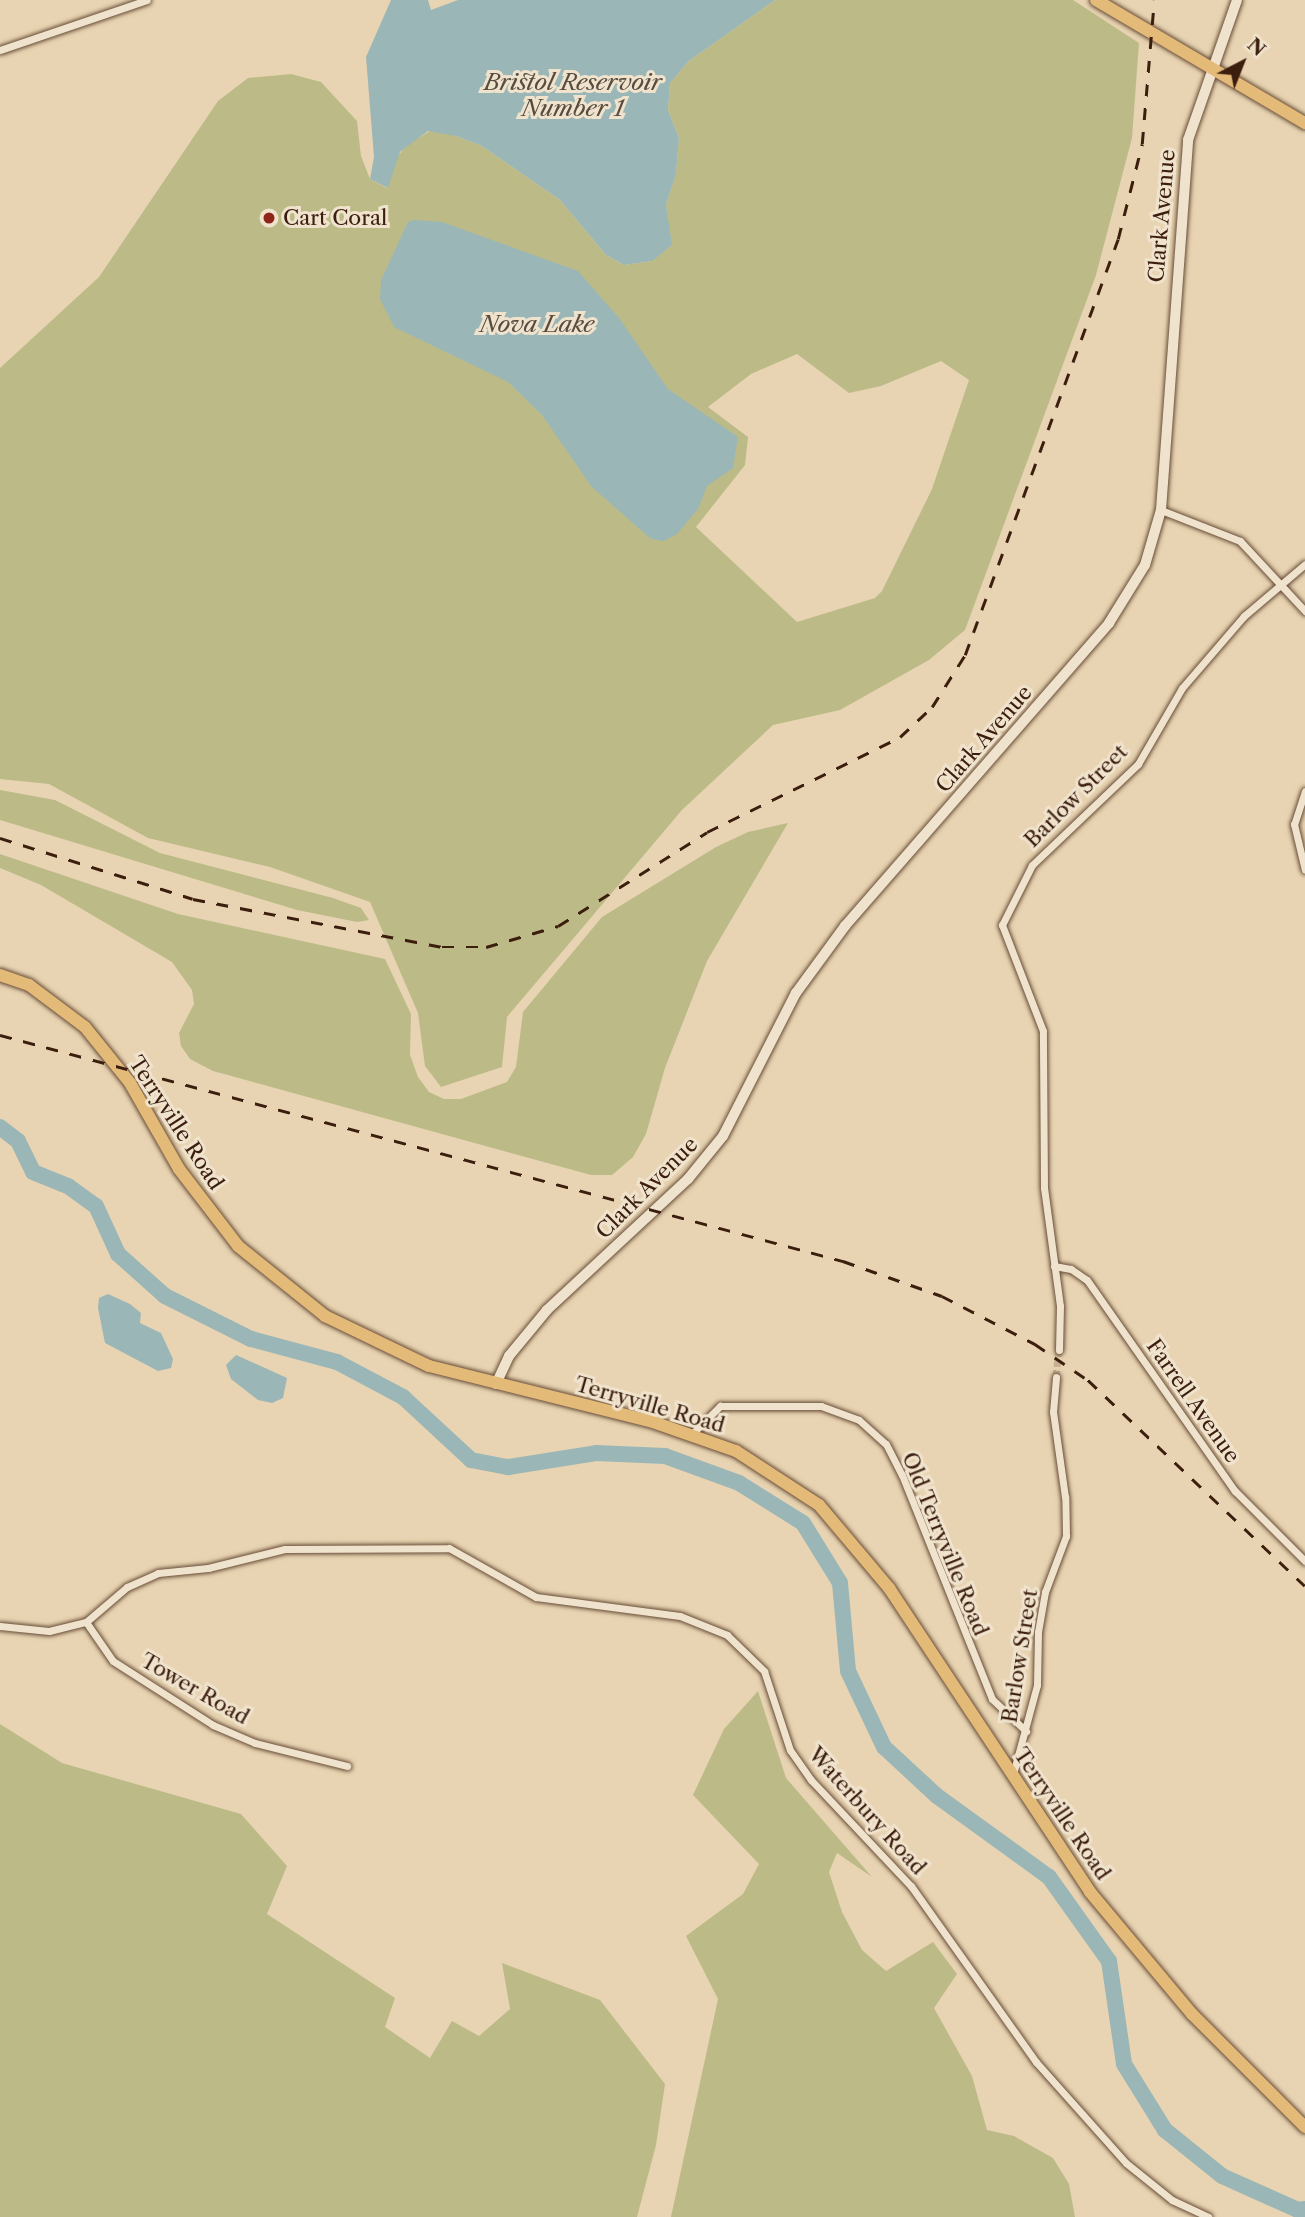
<!DOCTYPE html>
<html>
<head>
<meta charset="utf-8">
<style>
  body { margin:0 }
  #map { position:relative; width:1305px; height:2217px; overflow:hidden; background:#e8d4b2; font-family:"Libre Caslon Text",serif }
  div>[style] { position:absolute }
  .green>* { inset:0; background:#bcbb88 }
  .water>* { inset:0; background:#9bb6b6 }
  .river>* { height:16px; margin:-8px; padding:0 8px; transform-origin:8px; border-radius:8px; background:#9bb6b6 }
  .street-tunnel>* { height:7px; margin-top:-3.5px; transform-origin:0; background:repeating-linear-gradient(90deg,#c6b091 0 7px,transparent 0 10.5px) }
  .roads { filter:drop-shadow(0 0 2px #674c37) drop-shadow(0 0 2px #674c37) }
  .street>* { height:7px; margin:-3.5px; padding:0 3.5px; transform-origin:3.5px; border-radius:3.5px; background:#f0e3cd }
  .secondary>* { height:10px; margin:-5px; padding:0 5px; transform-origin:5px; border-radius:5px; background:#f0e3cd }
  .highway>* { height:12px; margin:-6px; padding:0 6px; transform-origin:6px; border-radius:6px; background:#e4ba79 }
  .rail>* { height:2.5px; margin-top:-1.25px; transform-origin:0; background:repeating-linear-gradient(90deg,#3c1e0e 0 12px,transparent 0 24px) }
  .dots>* { width:19px; height:19px; translate:-50% -50%; box-sizing:border-box; border:4px solid #f0e3cd; border-radius:50% }
  span { translate:-50% -50%; white-space:nowrap; text-align:center; line-height:1.15; -webkit-text-stroke:6px #f0e3cd; paint-order:stroke }
  .street-label { font-size:21px; color:#3c1e0e }
  .poi-label { font-size:21px; color:#3c1e0e }
  .left { translate:0 -50%; text-align:left }
  .water-label { font-size:23px; color:#584c40; font-style:italic }
  .north { position:absolute; left:1207px; top:28px; width:70px; height:70px; -webkit-text-stroke:5px #f0e3cd; paint-order:stroke; rotate:42deg; font-size:19px; font-weight:700; line-height:28px; text-align:center; color:#3c1e0e }
  .north::after { content:''; display:block; margin:auto; width:24px; height:32px; background:#3c1e0e; clip-path:polygon(50% 0,100% 100%,50% 72%,0 100%) }
</style>
</head>
<body>
<div id="map">
  <div class="green">
    <div style="clip-path:polygon(evenodd,775px 0,1073px 0,1139px 43px,1132px 138px,1096px 275px,965px 630px,929px 660px,840px 710px,773px 725px,682px 810px,507px 1017px,502px 1067px,441px 1087px,425px 1066px,418px 1013px,370px 902px,270px 867px,148px 838px,49px 784px,0 779px,0 368px,99px 277px,218px 101px,248px 78px,291px 74px,321px 82px,357px 121px,361px 156px,370px 179px,387px 188px,394px 161px,406px 146px,433px 129px,456px 136px,482px 146px,560px 200px,606px 255px,624px 265px,652px 261px,668px 223px,666px 205px,676px 174px,679px 138px,668px 110px,670px 83px,689px 61px,775px 0,797px 354px,849px 393px,881px 386px,941px 361px,969px 380px,932px 489px,882px 591px,875px 598px,797px 622px,696px 527px,745px 465px,748px 437px,708px 407px,751px 374px,797px 354px)"></div>
    <div style="clip-path:polygon(0 790px,55px 800px,160px 853px,333px 898px,361px 908px,369px 920px,357px 922px,297px 910px,0 820px)"></div>
    <div style="clip-path:polygon(788px 823px,707px 961px,665px 1068px,646px 1134px,633px 1157px,612px 1175px,591px 1175px,213px 1071px,190px 1059px,181px 1046px,179px 1033px,194px 1004px,192px 990px,172px 962px,41px 885px,0 868px,0 854px,178px 914px,385px 959px,411px 1014px,410px 1055px,418px 1077px,429px 1092px,444px 1099px,461px 1099px,507px 1082px,516px 1067px,523px 1012px,602px 917px,716px 847px,748px 832px)"></div>
    <div style="clip-path:polygon(758px 1691px,786px 1778px,872px 1877px,837px 1853px,829px 1872px,842px 1912px,862px 1950px,886px 1971px,933px 1942px,957px 1974px,934px 2008px,972px 2076px,987px 2130px,1014px 2136px,1053px 2158px,1069px 2184px,1075px 2217px,671px 2217px,718px 1999px,686px 1936px,743px 1894px,759px 1864px,693px 1795px,724px 1729px)"></div>
    <div style="clip-path:polygon(0 1724px,62px 1763px,241px 1814px,287px 1866px,267px 1914px,395px 1998px,385px 2027px,430px 2058px,452px 2021px,479px 2036px,510px 2009px,502px 1963px,600px 2000px,665px 2084px,656px 2145px,637px 2217px,0 2217px)"></div>
  </div>
  <div class="water">
    <div style="clip-path:polygon(391px 0,428px 0,431px 10px,458px 0,775px 0,689px 61px,670px 83px,668px 110px,679px 138px,676px 174px,666px 205px,672px 245px,652px 261px,624px 265px,606px 255px,560px 200px,482px 146px,456px 136px,428px 131px,400px 152px,388px 188px,370px 179px,374px 157px,366px 57px)"></div>
    <div style="clip-path:polygon(414px 220px,442px 222px,578px 271px,619px 318px,668px 389px,738px 437px,733px 468px,707px 486px,698px 509px,677px 534px,664px 541px,651px 539px,591px 486px,542px 415px,508px 382px,394px 327px,380px 299px,381px 280px,408px 222px)"></div>
    <div style="clip-path:polygon(108px 1294px,130px 1304px,141px 1313px,140px 1323px,161px 1333px,173px 1359px,171px 1368px,158px 1371px,105px 1343px,98px 1308px,99px 1298px)"></div>
    <div style="clip-path:polygon(236px 1355px,287px 1378px,283px 1398px,272px 1403px,258px 1400px,231px 1379px,226px 1365px)"></div>
  </div>
  <div class="river">
    <div style="left:0;top:1127px;width:23px;rotate:38deg"></div>
    <div style="left:18px;top:1141px;width:34px;rotate:64deg"></div>
    <div style="left:33px;top:1172px;width:38px;rotate:22deg"></div>
    <div style="left:68px;top:1186px;width:34px;rotate:36deg"></div>
    <div style="left:96px;top:1206px;width:53px;rotate:65.4deg"></div>
    <div style="left:118px;top:1254px;width:63px;rotate:41.8deg"></div>
    <div style="left:165px;top:1296px;width:96px;rotate:26.6deg"></div>
    <div style="left:251px;top:1339px;width:89px;rotate:15deg"></div>
    <div style="left:337px;top:1362px;width:75px;rotate:27.9deg"></div>
    <div style="left:403px;top:1397px;width:93px;rotate:42.8deg"></div>
    <div style="left:471px;top:1460px;width:38px;rotate:11deg"></div>
    <div style="left:508px;top:1467px;width:89px;rotate:-9deg"></div>
    <div style="left:596px;top:1453px;width:69px;rotate:2.5deg"></div>
    <div style="left:665px;top:1456px;width:79px;rotate:20deg"></div>
    <div style="left:739px;top:1483px;width:75px;rotate:32deg"></div>
    <div style="left:803px;top:1523px;width:70px;rotate:58.3deg"></div>
    <div style="left:840px;top:1583px;width:88px;rotate:84.8deg"></div>
    <div style="left:848px;top:1671px;width:84px;rotate:64.7deg"></div>
    <div style="left:884px;top:1747px;width:72px;rotate:42.8deg"></div>
    <div style="left:937px;top:1796px;width:138px;rotate:35.9deg"></div>
    <div style="left:1049px;top:1877px;width:103px;rotate:54.5deg"></div>
    <div style="left:1109px;top:1961px;width:104px;rotate:81.7deg"></div>
    <div style="left:1124px;top:2064px;width:78px;rotate:58.2deg"></div>
    <div style="left:1165px;top:2130px;width:73px;rotate:38.9deg"></div>
    <div style="left:1222px;top:2176px;width:83px;rotate:24.1deg"></div>
    <div style="left:1298px;top:2210px;width:7px;rotate:-8deg"></div>
  </div>
  <div class="street-tunnel">
    <div style="left:1056px;top:1377px;width:27px;rotate:-84deg"></div>
  </div>
  <div class="roads">
    <div class="street">
      <div style="left:0;top:50px;width:155px;rotate:-18.8deg"></div>
      <div style="left:1161px;top:510px;width:85px;rotate:21.4deg"></div>
      <div style="left:1240px;top:541px;width:96px;rotate:47.1deg"></div>
      <div style="left:1305px;top:791px;width:35px;rotate:108deg"></div>
      <div style="left:1294px;top:824px;width:47px;rotate:76.6deg"></div>
      <div style="left:1054px;top:1266px;width:17px;rotate:10deg"></div>
      <div style="left:1071px;top:1269px;width:19px;rotate:35deg"></div>
      <div style="left:1087px;top:1280px;width:258px;rotate:55deg"></div>
      <div style="left:1235px;top:1491px;width:99px;rotate:45deg"></div>
      <div style="left:1059px;top:1350px;width:44px;rotate:-88.7deg"></div>
      <div style="left:1060px;top:1306px;width:119px;rotate:-97.7deg"></div>
      <div style="left:1044px;top:1188px;width:157px;rotate:-90.4deg"></div>
      <div style="left:1043px;top:1031px;width:114px;rotate:-111.1deg"></div>
      <div style="left:1002px;top:925px;width:67px;rotate:-63.4deg"></div>
      <div style="left:1032px;top:865px;width:146px;rotate:-43.6deg"></div>
      <div style="left:1138px;top:764px;width:88px;rotate:-59.9deg"></div>
      <div style="left:1182px;top:688px;width:95px;rotate:-49.3deg"></div>
      <div style="left:1244px;top:616px;width:80px;rotate:-40.4deg"></div>
      <div style="left:692px;top:1434px;width:40px;rotate:-45deg"></div>
      <div style="left:720px;top:1406px;width:101px"></div>
      <div style="left:821px;top:1406px;width:40px;rotate:20.2deg"></div>
      <div style="left:859px;top:1420px;width:36px;rotate:42deg"></div>
      <div style="left:886px;top:1444px;width:35px;rotate:63deg"></div>
      <div style="left:902px;top:1475px;width:241px;rotate:68.1deg"></div>
      <div style="left:992px;top:1699px;width:47px;rotate:43.3deg"></div>
      <div style="left:86px;top:1622px;width:47px;rotate:55.3deg"></div>
      <div style="left:113px;top:1661px;width:119px;rotate:32.6deg"></div>
      <div style="left:213px;top:1725px;width:46px;rotate:23.2deg"></div>
      <div style="left:255px;top:1743px;width:95px;rotate:14deg"></div>
      <div style="left:0;top:1626px;width:49px;rotate:5.8deg"></div>
      <div style="left:49px;top:1631px;width:38px;rotate:-14deg"></div>
      <div style="left:86px;top:1622px;width:54px;rotate:-40.5deg"></div>
      <div style="left:127px;top:1587px;width:34px;rotate:-24deg"></div>
      <div style="left:158px;top:1573px;width:50px;rotate:-5.7deg"></div>
      <div style="left:208px;top:1568px;width:79px;rotate:-13.9deg"></div>
      <div style="left:285px;top:1549px;width:164px;rotate:-0.3deg"></div>
      <div style="left:449px;top:1548px;width:100px;rotate:29.4deg"></div>
      <div style="left:536px;top:1597px;width:145px;rotate:7.5deg"></div>
      <div style="left:680px;top:1616px;width:51px;rotate:22deg"></div>
      <div style="left:727px;top:1635px;width:52px;rotate:44.2deg"></div>
      <div style="left:764px;top:1671px;width:83px;rotate:71.8deg"></div>
      <div style="left:790px;top:1750px;width:37px;rotate:55deg"></div>
      <div style="left:811px;top:1780px;width:146px;rotate:46.7deg"></div>
      <div style="left:911px;top:1886px;width:216px;rotate:54.6deg"></div>
      <div style="left:1036px;top:2062px;width:135px;rotate:48.3deg"></div>
      <div style="left:1126px;top:2163px;width:59px;rotate:38.8deg"></div>
      <div style="left:1172px;top:2200px;width:40px;rotate:25deg"></div>
      <div style="left:1013px;top:1774px;width:92px;rotate:-74.9deg"></div>
      <div style="left:1037px;top:1685px;width:53px;rotate:-88.9deg"></div>
      <div style="left:1038px;top:1632px;width:41px;rotate:-80.1deg"></div>
      <div style="left:1045px;top:1592px;width:60px;rotate:-69.4deg"></div>
      <div style="left:1066px;top:1536px;width:39px;rotate:-91deg"></div>
      <div style="left:1065px;top:1497px;width:86px;rotate:-98deg"></div>
      <div style="left:1053px;top:1412px;width:35px;rotate:-85deg"></div>
    </div>
    <div class="secondary">
      <div style="left:496px;top:1384px;width:31px;rotate:-65deg"></div>
      <div style="left:509px;top:1356px;width:60px;rotate:-50.4deg"></div>
      <div style="left:547px;top:1310px;width:192px;rotate:-42.9deg"></div>
      <div style="left:688px;top:1179px;width:55px;rotate:-50.9deg"></div>
      <div style="left:723px;top:1136px;width:161px;rotate:-63deg"></div>
      <div style="left:796px;top:993px;width:83px;rotate:-53.8deg"></div>
      <div style="left:845px;top:926px;width:402px;rotate:-48.9deg"></div>
      <div style="left:1109px;top:623px;width:68px;rotate:-58.2deg"></div>
      <div style="left:1145px;top:565px;width:57px;rotate:-73.8deg"></div>
      <div style="left:1161px;top:510px;width:371px;rotate:-85.8deg"></div>
      <div style="left:1188px;top:140px;width:148px;rotate:-70.7deg"></div>
    </div>
    <div class="highway">
      <div style="left:1096px;top:0;width:243px;rotate:30.5deg"></div>
      <div style="left:0;top:975px;width:31px;rotate:19deg"></div>
      <div style="left:29px;top:985px;width:70px;rotate:36.9deg"></div>
      <div style="left:85px;top:1027px;width:72px;rotate:51.2deg"></div>
      <div style="left:130px;top:1083px;width:99px;rotate:60.3deg"></div>
      <div style="left:179px;top:1169px;width:97px;rotate:52.5deg"></div>
      <div style="left:238px;top:1246px;width:112px;rotate:38.8deg"></div>
      <div style="left:325px;top:1316px;width:115px;rotate:25.7deg"></div>
      <div style="left:429px;top:1366px;width:231px;rotate:14deg"></div>
      <div style="left:653px;top:1422px;width:88px;rotate:19.3deg"></div>
      <div style="left:736px;top:1451px;width:99px;rotate:33deg"></div>
      <div style="left:819px;top:1505px;width:109px;rotate:49.9deg"></div>
      <div style="left:889px;top:1588px;width:364px;rotate:56.5deg"></div>
      <div style="left:1090px;top:1892px;width:159px;rotate:50.1deg"></div>
      <div style="left:1192px;top:2014px;width:160px;rotate:45deg"></div>
    </div>
  </div>
  <div class="rail">
    <div style="left:0;top:838px;width:202px;rotate:17.5deg"></div>
    <div style="left:193px;top:899px;width:254px;rotate:10.9deg"></div>
    <div style="left:442px;top:947px;width:44px"></div>
    <div style="left:486px;top:947px;width:75px;rotate:-16.3deg"></div>
    <div style="left:558px;top:926px;width:176px;rotate:-32.2deg"></div>
    <div style="left:707px;top:832px;width:215px;rotate:-26.2deg"></div>
    <div style="left:900px;top:737px;width:44px;rotate:-43.2deg"></div>
    <div style="left:932px;top:707px;width:62px;rotate:-57.6deg"></div>
    <div style="left:965px;top:655px;width:443px;rotate:-69.8deg"></div>
    <div style="left:1118px;top:239px;width:98px;rotate:-75.8deg"></div>
    <div style="left:1142px;top:144px;width:144px;rotate:-85.2deg"></div>
    <div style="left:0;top:1035px;width:873px;rotate:15.01deg"></div>
    <div style="left:843px;top:1261px;width:105px;rotate:19.5deg"></div>
    <div style="left:942px;top:1296px;width:105px;rotate:27.3deg"></div>
    <div style="left:1035px;top:1344px;width:64px;rotate:34.2deg"></div>
    <div style="left:1088px;top:1380px;width:299px;rotate:43.5deg"></div>
  </div>
  <div class="dots">
    <div style="left:269px;top:218px;background:#8f2418"></div>
  </div>
  <div class="street-label">
    <span style="left:1162px;top:216px;rotate:-85deg">Clark Avenue</span>
    <span style="left:984px;top:739px;rotate:-49deg">Clark Avenue</span>
    <span style="left:1076px;top:796px;rotate:-45deg">Barlow Street</span>
    <span style="left:176px;top:1123px;rotate:57deg">Terryville Road</span>
    <span style="left:647px;top:1188px;rotate:-45deg">Clark Avenue</span>
    <span style="left:1193px;top:1401px;rotate:55deg">Farrell Avenue</span>
    <span style="left:650px;top:1405px;rotate:16deg">Terryville Road</span>
    <span style="left:945px;top:1544px;rotate:68deg">Old Terryville Road</span>
    <span style="left:1020px;top:1656px;rotate:-81deg">Barlow Street</span>
    <span style="left:195px;top:1689px;rotate:30deg">Tower Road</span>
    <span style="left:867px;top:1811px;rotate:48deg">Waterbury Road</span>
    <span style="left:1062px;top:1814px;rotate:56deg">Terryville Road</span>
  </div>
  <div class="poi-label">
    <span class="left" style="left:283px;top:218px">Cart Coral</span>
  </div>
  <div class="water-label">
    <span style="left:573px;top:95px">Bristol Reservoir<br>Number 1</span>
    <span style="left:537px;top:324px">Nova Lake</span>
  </div>
  <div class="north">N</div>
</div>
</body>
</html>
